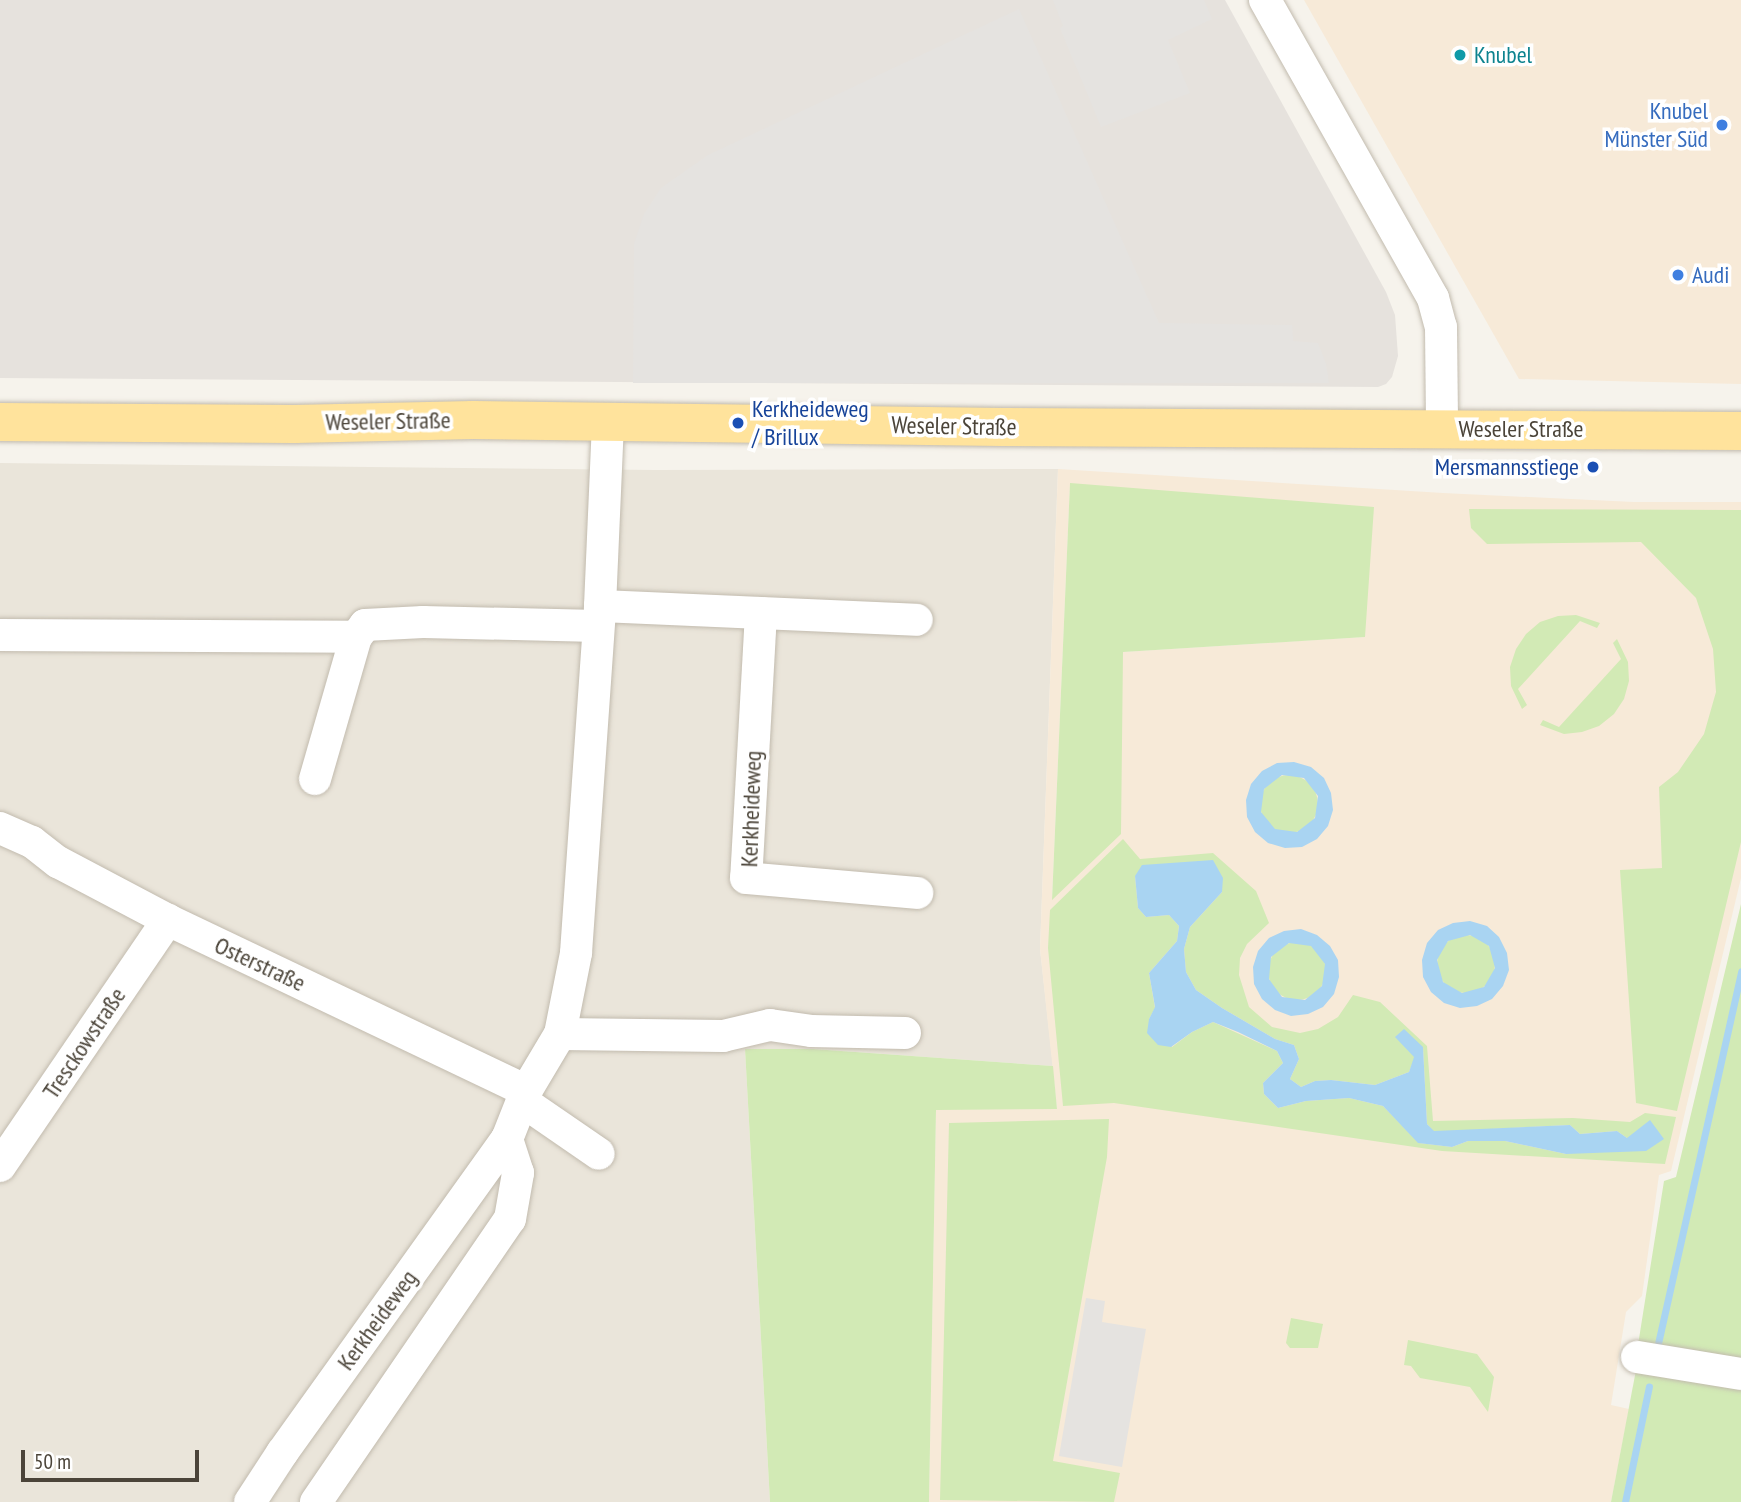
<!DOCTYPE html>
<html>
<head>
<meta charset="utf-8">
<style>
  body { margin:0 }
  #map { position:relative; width:1741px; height:1502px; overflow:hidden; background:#f6f3ec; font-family:"PT Sans Narrow",sans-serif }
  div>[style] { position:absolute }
  .residential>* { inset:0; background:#eae5da }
  .commercial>* { inset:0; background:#f7ead8 }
  .industrial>* { inset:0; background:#e6e2dd }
  .green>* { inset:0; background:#d2eab5 }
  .round { border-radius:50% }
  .parking>* { inset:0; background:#e5e3e0 }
  .water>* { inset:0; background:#a9d4f2 }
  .stream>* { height:7px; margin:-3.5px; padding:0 3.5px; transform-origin:3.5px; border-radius:3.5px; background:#a9d4f2 }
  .roads { filter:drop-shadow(0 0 2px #c2bbae) drop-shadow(0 0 2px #c2bbae) }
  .minor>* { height:32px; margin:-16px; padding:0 16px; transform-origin:16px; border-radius:16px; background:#fff }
  .major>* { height:38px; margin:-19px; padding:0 19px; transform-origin:19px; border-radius:19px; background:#ffe39c }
  .dots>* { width:19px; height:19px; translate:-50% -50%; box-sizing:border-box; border:4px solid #fff; border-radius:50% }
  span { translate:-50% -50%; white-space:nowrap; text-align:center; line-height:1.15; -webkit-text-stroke:7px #fff; paint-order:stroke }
  .culture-label { font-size:24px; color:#0d838f }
  .left { translate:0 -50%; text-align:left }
  .shop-label { font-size:24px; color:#366cbe }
  .right { translate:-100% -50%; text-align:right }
  .transit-label { font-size:24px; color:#164399 }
  .street-label { font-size:24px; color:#4b4439 }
  .scale { position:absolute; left:21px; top:1450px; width:178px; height:32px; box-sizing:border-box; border:4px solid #4b4439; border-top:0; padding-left:9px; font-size:21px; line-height:24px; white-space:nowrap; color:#4b4439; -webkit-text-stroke:5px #fff; paint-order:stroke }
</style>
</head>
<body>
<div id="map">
  <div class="residential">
    <div style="clip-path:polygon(0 463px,655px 470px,1058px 469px,1040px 949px,1053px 1066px,813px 1049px,745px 1049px,770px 1502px,0 1502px)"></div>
  </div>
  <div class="commercial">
    <div style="clip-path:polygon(1304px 0,1741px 0,1741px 384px,1519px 379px)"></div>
    <div style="clip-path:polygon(evenodd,1058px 469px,1443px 493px,1634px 502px,1741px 502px,1741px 878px,1671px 1171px,1659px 1175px,1642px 1296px,1626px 1312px,1611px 1405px,1629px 1409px,1611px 1502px,929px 1502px,936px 1109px,1057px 1109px,1040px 949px,1058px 469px,1070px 484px,1365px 637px,1122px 652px,1052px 899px,1070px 484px)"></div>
  </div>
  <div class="industrial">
    <div style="clip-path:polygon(0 0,1225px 0,1386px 292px,1395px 315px,1398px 356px,1392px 377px,1386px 384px,1378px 387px,0 378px)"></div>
  </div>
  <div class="green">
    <div style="clip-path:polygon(1070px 483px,1374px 507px,1365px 637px,1123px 652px,1121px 834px,1052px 900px)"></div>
    <div style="clip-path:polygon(1469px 509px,1741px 510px,1741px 842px,1677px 1111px,1636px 1103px,1620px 870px,1662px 868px,1659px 787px,1678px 772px,1704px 734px,1716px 692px,1713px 649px,1696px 598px,1641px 542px,1487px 544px,1471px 528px)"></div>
    <div style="clip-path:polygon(1576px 615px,1600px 623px,1597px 628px,1580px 621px,1518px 689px,1527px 705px,1522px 709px,1511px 686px,1510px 667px,1516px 649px,1526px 634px,1540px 622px,1558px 616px)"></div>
    <div style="clip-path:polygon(1617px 639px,1628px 662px,1629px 681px,1624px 699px,1614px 714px,1599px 726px,1582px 732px,1564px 734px,1540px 725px,1543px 720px,1559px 727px,1621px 659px,1613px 643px)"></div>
    <div class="round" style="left:1260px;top:775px;width:58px;height:58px"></div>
    <div style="clip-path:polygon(evenodd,1123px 839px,1140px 859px,1213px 853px,1256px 891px,1269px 923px,1247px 944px,1240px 958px,1239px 975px,1249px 1007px,1272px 1027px,1300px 1033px,1318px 1029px,1338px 1017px,1353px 995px,1380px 1002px,1427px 1046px,1433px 1121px,1573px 1118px,1630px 1122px,1645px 1113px,1676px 1117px,1665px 1164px,1442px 1151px,1114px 1103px,1063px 1106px,1048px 948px,1050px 910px,1123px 839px,1135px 876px,1222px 892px,1190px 927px,1184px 949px,1186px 972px,1196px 990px,1222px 1008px,1275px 1039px,1294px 1045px,1299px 1059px,1290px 1079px,1301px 1087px,1315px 1081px,1331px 1080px,1375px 1085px,1409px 1072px,1415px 1057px,1423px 1047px,1427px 1124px,1434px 1132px,1570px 1125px,1580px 1134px,1617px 1131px,1627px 1138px,1566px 1154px,1505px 1141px,1468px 1141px,1452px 1147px,1419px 1143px,1383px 1106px,1349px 1098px,1306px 1101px,1278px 1108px,1264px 1094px,1263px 1083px,1283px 1063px,1277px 1051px,1213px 1022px,1192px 1032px,1172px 1047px,1149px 1019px,1155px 1008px,1149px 973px,1177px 941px,1179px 926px,1169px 915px,1146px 917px,1138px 908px,1135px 876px)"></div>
    <div style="clip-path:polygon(1741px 904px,1741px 1361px,1638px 1345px,1664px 1181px,1676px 1177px)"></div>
    <div class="round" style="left:1437px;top:935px;width:58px;height:58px"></div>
    <div class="round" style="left:1268px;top:942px;width:58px;height:58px"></div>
    <div style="clip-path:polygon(745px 1049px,813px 1049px,1053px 1066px,1057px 1109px,936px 1110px,929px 1502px,770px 1502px)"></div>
    <div style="clip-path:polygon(1109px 1119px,1107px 1157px,1053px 1461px,1120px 1473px,1114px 1502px,940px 1500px,949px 1123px)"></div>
    <div style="clip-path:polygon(1291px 1318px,1323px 1324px,1318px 1348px,1290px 1348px,1286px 1343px)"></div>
    <div style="clip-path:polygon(1408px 1340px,1477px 1354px,1494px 1377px,1488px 1412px,1470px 1387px,1420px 1378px,1411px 1366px,1404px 1365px)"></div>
    <div style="clip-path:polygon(1636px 1370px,1741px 1386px,1741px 1502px,1611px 1502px)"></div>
  </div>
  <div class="parking">
    <div style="clip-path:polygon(1053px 0,1204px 0,1212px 19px,1168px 40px,1190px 93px,1101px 127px,1060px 28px,1063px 26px)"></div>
    <div style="clip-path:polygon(1019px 9px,1159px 323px,1292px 325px,1293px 341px,1318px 343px,1326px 364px,1329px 383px,633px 383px,634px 244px,644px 214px,661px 188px,708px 155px)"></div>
    <div style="clip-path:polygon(1086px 1298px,1105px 1301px,1102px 1322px,1146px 1329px,1122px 1467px,1059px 1456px)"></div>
  </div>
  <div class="water">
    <div style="clip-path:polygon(evenodd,1294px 762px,1311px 767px,1324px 778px,1331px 793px,1333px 810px,1328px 826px,1317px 839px,1302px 847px,1285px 848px,1268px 843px,1255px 832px,1247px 817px,1246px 800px,1251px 784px,1262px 771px,1277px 763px,1294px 762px,1282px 775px,1304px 778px,1318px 796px,1315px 818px,1297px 832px,1275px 829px,1261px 812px,1264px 789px,1282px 775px)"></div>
    <div style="clip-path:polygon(1213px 860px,1223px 878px,1222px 892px,1190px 927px,1184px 949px,1186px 972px,1196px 990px,1222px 1008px,1275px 1039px,1294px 1045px,1299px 1059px,1290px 1079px,1301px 1087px,1315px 1081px,1331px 1080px,1375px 1085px,1409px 1072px,1414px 1057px,1395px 1037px,1404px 1029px,1423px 1047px,1427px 1124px,1434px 1131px,1570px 1125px,1580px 1134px,1617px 1131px,1627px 1138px,1650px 1120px,1664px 1139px,1646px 1151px,1566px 1154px,1505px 1141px,1468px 1141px,1452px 1147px,1418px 1143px,1383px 1106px,1349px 1098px,1306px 1101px,1278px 1108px,1264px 1094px,1263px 1083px,1283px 1063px,1277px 1051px,1238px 1032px,1213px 1022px,1192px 1032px,1171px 1047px,1158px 1045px,1147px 1033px,1149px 1019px,1155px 1007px,1149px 973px,1177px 941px,1179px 926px,1169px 915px,1146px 917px,1138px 908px,1135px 876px,1142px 865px)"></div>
    <div style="clip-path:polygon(evenodd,1470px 921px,1487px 926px,1499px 937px,1507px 953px,1509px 970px,1503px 986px,1492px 999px,1477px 1006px,1460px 1008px,1444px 1003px,1431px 992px,1423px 977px,1422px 960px,1427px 943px,1438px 930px,1453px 923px,1470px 921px,1470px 935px,1489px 946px,1495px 968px,1484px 987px,1462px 993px,1443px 982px,1437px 960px,1448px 941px,1470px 935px)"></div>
    <div style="clip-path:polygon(evenodd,1301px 929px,1317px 935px,1330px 946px,1338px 960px,1339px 977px,1334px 994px,1323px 1007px,1308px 1014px,1291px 1016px,1275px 1010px,1262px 999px,1254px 984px,1253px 967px,1258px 951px,1269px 938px,1284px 931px,1301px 929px,1289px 943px,1311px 946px,1325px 964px,1322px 986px,1305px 1000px,1282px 997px,1269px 979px,1271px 957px,1289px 943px)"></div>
  </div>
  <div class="stream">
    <div style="left:1657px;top:1348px;width:386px;rotate:-77.4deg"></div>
    <div style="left:1625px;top:1502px;width:118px;rotate:-78.3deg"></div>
  </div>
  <div class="roads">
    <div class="minor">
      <div style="left:1265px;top:0;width:342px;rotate:60.6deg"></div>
      <div style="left:1433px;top:298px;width:30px;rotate:75deg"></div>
      <div style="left:1441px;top:327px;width:102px;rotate:89.4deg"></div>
      <div style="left:600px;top:606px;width:317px;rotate:2.5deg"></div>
      <div style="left:761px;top:613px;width:265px;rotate:93.2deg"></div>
      <div style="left:746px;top:878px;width:172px;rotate:5deg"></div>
      <div style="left:0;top:635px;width:356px;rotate:0.3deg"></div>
      <div style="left:356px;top:637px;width:15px;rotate:-53deg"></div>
      <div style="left:365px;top:625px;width:58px;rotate:-3deg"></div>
      <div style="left:423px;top:622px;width:175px;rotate:1.3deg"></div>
      <div style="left:315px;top:779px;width:148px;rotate:-73.9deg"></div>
      <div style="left:0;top:828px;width:35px;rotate:24deg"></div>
      <div style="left:32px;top:842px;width:33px;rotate:38deg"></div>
      <div style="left:58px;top:862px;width:124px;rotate:27.8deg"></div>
      <div style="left:168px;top:920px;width:397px;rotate:25.5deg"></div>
      <div style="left:560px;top:1034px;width:163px;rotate:0.7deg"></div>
      <div style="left:723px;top:1036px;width:48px;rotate:-13.2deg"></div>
      <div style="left:770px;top:1025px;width:41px;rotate:8.3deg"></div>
      <div style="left:811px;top:1031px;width:94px;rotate:1.2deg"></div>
      <div style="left:522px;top:1101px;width:93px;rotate:34.5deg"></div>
      <div style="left:0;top:1166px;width:298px;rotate:-55.7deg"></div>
      <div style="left:1637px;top:1357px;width:105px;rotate:9.3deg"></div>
      <div style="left:250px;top:1502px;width:59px;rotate:-56.9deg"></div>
      <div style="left:282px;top:1453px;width:386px;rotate:-54.4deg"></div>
      <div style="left:507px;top:1139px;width:52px;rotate:-68.4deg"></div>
      <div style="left:526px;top:1091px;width:66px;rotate:-59.2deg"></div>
      <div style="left:560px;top:1034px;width:83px;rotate:-78.8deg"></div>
      <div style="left:576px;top:953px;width:348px;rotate:-86deg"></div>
      <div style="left:600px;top:606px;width:183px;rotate:-87.5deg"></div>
      <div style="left:316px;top:1502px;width:343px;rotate:-55.6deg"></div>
      <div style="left:510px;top:1219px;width:47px;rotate:-80.1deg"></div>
      <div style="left:518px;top:1173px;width:36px;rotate:-108deg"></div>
    </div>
    <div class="major">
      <div style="left:0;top:422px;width:294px;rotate:0.4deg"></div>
      <div style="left:294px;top:424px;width:179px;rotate:-1.3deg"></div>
      <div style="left:473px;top:420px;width:532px;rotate:0.75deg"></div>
      <div style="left:1005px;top:427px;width:736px;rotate:0.31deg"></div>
    </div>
  </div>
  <div class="dots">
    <div style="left:1460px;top:55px;background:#0f9aa8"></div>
    <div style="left:1722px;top:125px;background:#3f7fe0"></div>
    <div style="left:1678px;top:275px;background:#3f7fe0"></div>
    <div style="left:738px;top:423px;background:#1a4fb4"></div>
    <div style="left:1593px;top:467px;background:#1a4fb4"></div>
  </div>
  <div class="culture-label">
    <span class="left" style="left:1474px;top:55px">Knubel</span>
  </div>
  <div class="shop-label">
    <span class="right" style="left:1708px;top:125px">Knubel<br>Münster Süd</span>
    <span class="left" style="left:1692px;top:275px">Audi</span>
  </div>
  <div class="transit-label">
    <span class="left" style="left:752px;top:423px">Kerkheideweg<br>/ Brillux</span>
    <span class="right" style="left:1579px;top:467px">Mersmannsstiege</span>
  </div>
  <div class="street-label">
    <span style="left:388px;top:421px;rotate:-1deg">Weseler Straße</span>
    <span style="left:954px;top:426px;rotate:1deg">Weseler Straße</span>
    <span style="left:1521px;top:429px">Weseler Straße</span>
    <span style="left:751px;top:809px;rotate:-88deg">Kerkheideweg</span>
    <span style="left:260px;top:964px;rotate:25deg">Osterstraße</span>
    <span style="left:84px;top:1043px;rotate:-56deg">Tresckowstraße</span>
    <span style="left:377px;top:1320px;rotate:-54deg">Kerkheideweg</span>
  </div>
  <div class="scale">50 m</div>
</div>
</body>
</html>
